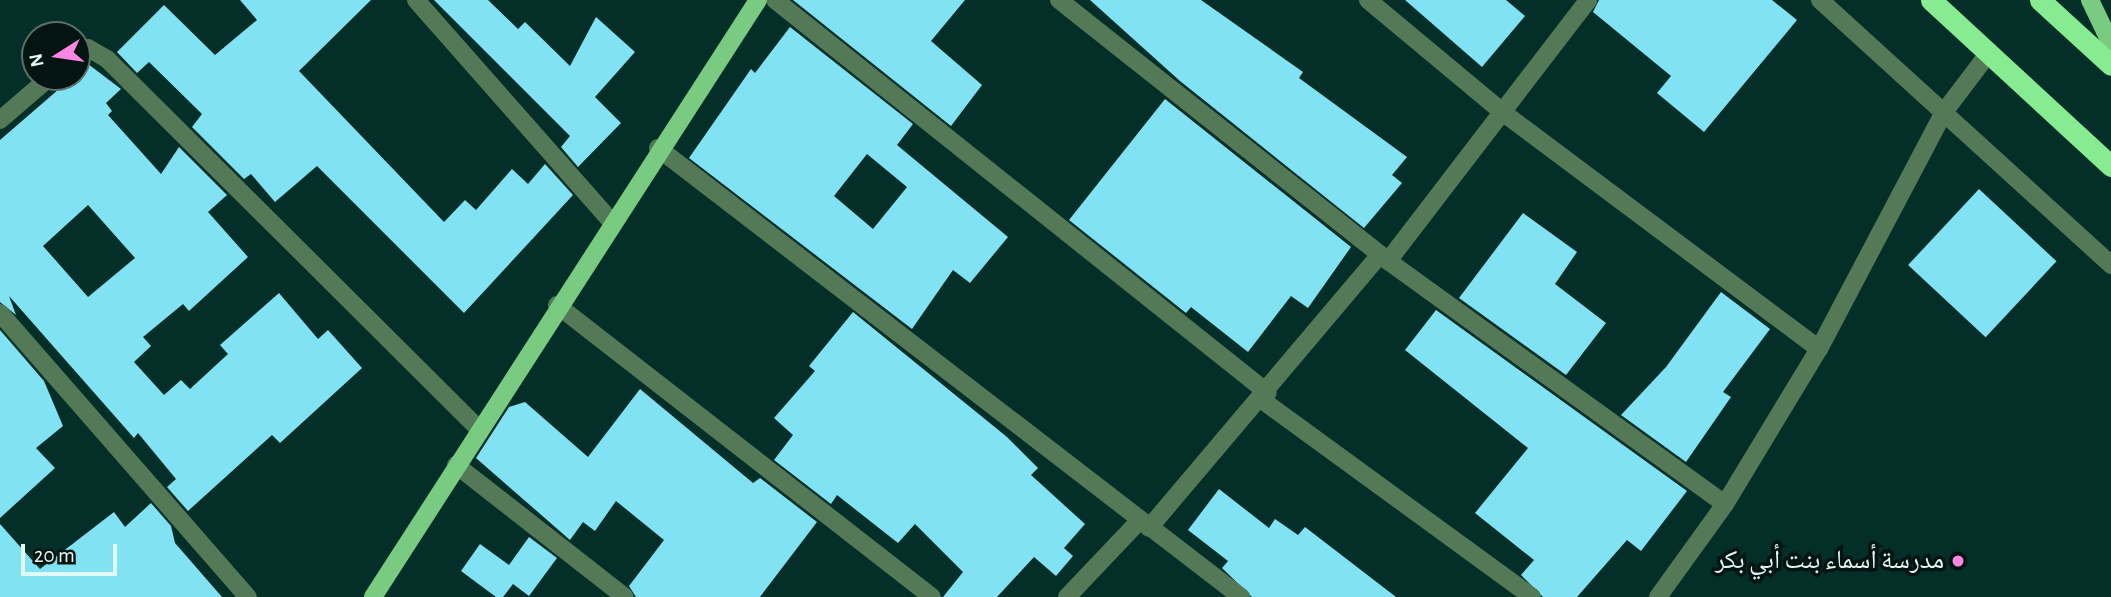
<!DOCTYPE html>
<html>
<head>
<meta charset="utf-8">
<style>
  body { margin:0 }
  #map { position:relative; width:2111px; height:597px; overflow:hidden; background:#042f28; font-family:"Alegreya Sans","Noto Naskh Arabic",sans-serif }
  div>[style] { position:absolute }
  .building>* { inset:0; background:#81e2f3; transform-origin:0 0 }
  .minor>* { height:18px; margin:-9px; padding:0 9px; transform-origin:9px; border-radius:9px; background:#537956 }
  .major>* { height:18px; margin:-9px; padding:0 9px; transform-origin:9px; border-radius:9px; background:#79cb81 }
  .highway>* { height:21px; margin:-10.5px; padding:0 10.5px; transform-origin:10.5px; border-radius:10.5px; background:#87eb92 }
  .dots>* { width:19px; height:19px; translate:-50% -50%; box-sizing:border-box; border:4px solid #041410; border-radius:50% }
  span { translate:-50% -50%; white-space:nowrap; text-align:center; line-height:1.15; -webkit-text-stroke:7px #041410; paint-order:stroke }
  .poi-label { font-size:26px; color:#e3f9f3 }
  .right { translate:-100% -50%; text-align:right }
  .north { position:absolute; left:21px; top:21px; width:70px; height:70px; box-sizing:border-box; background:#041410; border:2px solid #5d706b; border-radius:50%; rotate:258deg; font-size:19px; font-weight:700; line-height:28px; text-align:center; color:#e3f9f3 }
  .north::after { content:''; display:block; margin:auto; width:24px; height:32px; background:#fc86e4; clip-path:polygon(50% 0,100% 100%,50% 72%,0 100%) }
  .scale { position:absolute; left:21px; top:544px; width:96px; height:32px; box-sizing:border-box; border:4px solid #e3f9f3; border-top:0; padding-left:9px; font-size:21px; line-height:24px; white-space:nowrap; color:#e3f9f3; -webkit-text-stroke:5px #041410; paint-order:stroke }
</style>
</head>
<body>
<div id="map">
  <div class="building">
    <div style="clip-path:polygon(240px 0,371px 0,299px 71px,444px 222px,465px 200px,476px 210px,512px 169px,528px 184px,545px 164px,573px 195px,464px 313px,317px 166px,275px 202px,251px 174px,244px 179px,192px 127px,202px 114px,149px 62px,137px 73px,117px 52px,164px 5px,215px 55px,257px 20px)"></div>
    <div style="clip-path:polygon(434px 0,488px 0,518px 29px,525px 22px,570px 66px,596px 17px,635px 52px,595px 97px,621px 123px,578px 167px,561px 147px,570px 136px)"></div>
    <div style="clip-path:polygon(793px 0,965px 0,931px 41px,982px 85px,951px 126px)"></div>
    <div style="clip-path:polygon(1090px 0,1201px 0,1303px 72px,1299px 78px,1407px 157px,1392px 175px,1402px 183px,1364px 228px,1180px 81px)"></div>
    <div style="clip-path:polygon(1405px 0,1506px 0,1525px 16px,1482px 67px)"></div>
    <div style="clip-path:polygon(1599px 0,1772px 0,1797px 20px,1704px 132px,1657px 93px,1671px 76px,1593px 12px)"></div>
    <div style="clip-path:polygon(evenodd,790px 27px,913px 124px,897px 145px,1008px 237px,970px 283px,953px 270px,912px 329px,689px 158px,751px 69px,755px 73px,790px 27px,867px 154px,907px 187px,873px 229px,834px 196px,867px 154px)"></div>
    <div style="clip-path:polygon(evenodd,88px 64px,121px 89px,106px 103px,112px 111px,108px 115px,161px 174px,179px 147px,227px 195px,208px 212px,248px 257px,189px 311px,183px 304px,143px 337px,151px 346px,134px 362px,164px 395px,181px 380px,190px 389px,228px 354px,220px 345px,279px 293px,318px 339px,328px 330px,362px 368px,280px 443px,272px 435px,188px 511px,167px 487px,176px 479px,138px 433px,134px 438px,9px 296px,16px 315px,0 302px,0 140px,88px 64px,88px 205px,135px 258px,88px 297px,43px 246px,88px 205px)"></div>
    <div style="clip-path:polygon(1165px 99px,1351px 247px,1308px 308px,1291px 296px,1248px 352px,1191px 307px,1186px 313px,1069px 220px)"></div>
    <div style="left:1979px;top:189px;width:106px;height:104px;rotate:43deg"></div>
    <div style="clip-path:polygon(1523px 213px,1577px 252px,1555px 284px,1606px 323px,1566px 375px,1459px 298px)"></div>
    <div style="clip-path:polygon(1721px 292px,1770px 329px,1723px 392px,1731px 397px,1686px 462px,1621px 415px,1666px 367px)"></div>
    <div style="clip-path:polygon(1436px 310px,1687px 491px,1641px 551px,1627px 540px,1577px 597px,1543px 597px,1521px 575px,1534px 560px,1475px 513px,1528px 448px,1405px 350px)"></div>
    <div style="clip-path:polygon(853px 312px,1007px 437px,1038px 468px,1031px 475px,1085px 524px,1064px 548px,1073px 556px,1056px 576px,1034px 557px,997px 597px,943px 597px,963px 572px,915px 524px,898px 543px,837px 495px,831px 504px,774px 460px,793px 435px,774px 418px,815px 371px,809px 366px)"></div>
    <div style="clip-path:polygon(0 330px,44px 381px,63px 426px,36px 448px,55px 468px,0 518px)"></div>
    <div style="clip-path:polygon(640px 389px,753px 483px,760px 478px,817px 522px,760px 597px,636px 597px,629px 586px,664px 540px,616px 501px,595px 531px,583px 522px,570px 540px,476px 458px,509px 407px,525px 402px,588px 457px)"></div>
    <div style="clip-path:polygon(1219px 489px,1269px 528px,1275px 519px,1298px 535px,1305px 527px,1396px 597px,1252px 597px,1222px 568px,1228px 561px,1188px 530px)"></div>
    <div style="clip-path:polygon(151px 503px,171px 526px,175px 543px,222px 597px,0 597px,0 524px,40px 569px,114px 512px,125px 527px)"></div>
    <div style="clip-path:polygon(529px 537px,557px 558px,529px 596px,513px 584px,503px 597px,496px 597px,461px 571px,480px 544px,509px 565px)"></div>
  </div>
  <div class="minor">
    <div style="left:416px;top:0;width:295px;rotate:48.6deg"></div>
    <div style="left:775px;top:0;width:630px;rotate:38.56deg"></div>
    <div style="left:1059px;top:0;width:420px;rotate:38.4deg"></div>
    <div style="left:1388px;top:261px;width:415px;rotate:35.8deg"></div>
    <div style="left:1368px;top:0;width:173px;rotate:39.8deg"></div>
    <div style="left:1501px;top:111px;width:397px;rotate:36.8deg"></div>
    <div style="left:1820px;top:0;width:394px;rotate:42.3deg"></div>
    <div style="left:77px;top:53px;width:12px;rotate:-24deg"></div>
    <div style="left:88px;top:48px;width:22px;rotate:30deg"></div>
    <div style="left:107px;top:59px;width:525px;rotate:44.85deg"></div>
    <div style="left:0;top:120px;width:66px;rotate:-40.7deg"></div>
    <div style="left:658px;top:148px;width:736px;rotate:37.6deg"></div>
    <div style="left:1388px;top:261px;width:329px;rotate:-52.5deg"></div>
    <div style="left:557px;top:305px;width:475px;rotate:37.9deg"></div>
    <div style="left:0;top:313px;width:377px;rotate:48.9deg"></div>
    <div style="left:1262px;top:400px;width:334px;rotate:36.1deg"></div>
    <div style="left:456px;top:465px;width:214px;rotate:38deg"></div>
    <div style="left:1149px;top:528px;width:358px;rotate:-49.8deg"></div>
    <div style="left:1067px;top:597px;width:105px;rotate:-46.5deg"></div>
    <div style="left:1658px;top:597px;width:115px;rotate:-54.2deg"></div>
    <div style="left:1725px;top:504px;width:181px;rotate:-58.8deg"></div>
    <div style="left:1819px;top:349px;width:268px;rotate:-62.2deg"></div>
    <div style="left:1944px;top:112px;width:73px;rotate:-52.8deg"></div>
  </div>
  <div class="major">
    <div style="left:2090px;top:0;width:49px;rotate:64.5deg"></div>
    <div style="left:373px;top:597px;width:710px;rotate:-57.18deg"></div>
  </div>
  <div class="highway">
    <div style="left:1931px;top:0;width:245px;rotate:42.7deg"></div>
    <div style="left:2040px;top:0;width:96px;rotate:42.5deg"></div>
  </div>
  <div class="dots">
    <div style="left:1958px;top:561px;background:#fc86e4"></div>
  </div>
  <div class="poi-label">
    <span class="right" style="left:1944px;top:561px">مدرسة أسماء بنت أبي بكر</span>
  </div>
  <div class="north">N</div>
  <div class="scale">20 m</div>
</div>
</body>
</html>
